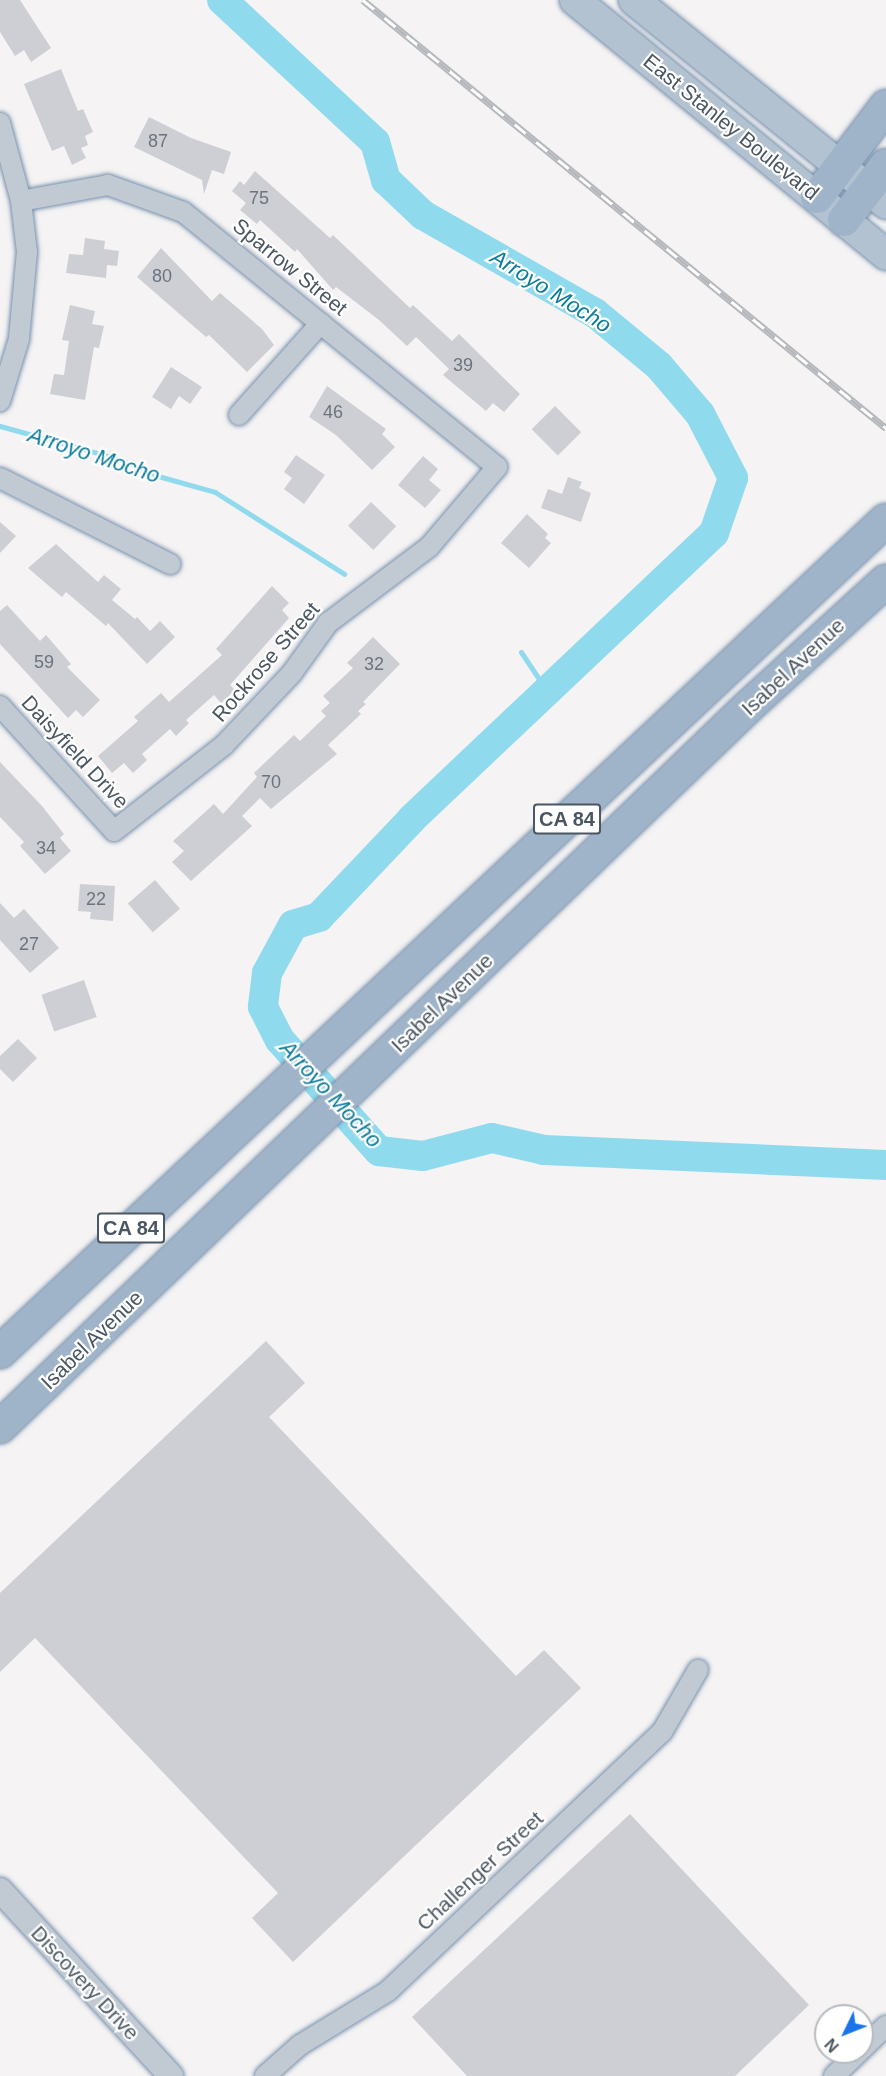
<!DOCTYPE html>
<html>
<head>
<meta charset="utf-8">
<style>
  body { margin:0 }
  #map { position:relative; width:886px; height:2076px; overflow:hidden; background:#f5f3f3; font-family:Arial,sans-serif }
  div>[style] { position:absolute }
  .stream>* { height:5px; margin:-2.5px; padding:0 2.5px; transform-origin:2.5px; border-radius:2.5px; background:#90daee }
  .river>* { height:30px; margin:-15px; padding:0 15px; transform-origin:15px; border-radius:15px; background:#90daee }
  .building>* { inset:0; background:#cdcfd5; transform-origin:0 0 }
  .roads { filter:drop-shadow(0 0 2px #7690ad) drop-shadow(0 0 2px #7690ad) }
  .minor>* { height:20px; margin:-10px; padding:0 10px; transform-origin:10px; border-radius:10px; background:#c1cad2 }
  .tertiary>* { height:24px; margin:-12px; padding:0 12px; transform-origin:12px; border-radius:12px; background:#c1cad2 }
  .primary>* { height:30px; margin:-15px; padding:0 15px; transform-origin:15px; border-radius:15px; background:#b3c2d1 }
  .trunk>* { height:32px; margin:-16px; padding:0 16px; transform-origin:16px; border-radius:16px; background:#9fb4c9 }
  .rail>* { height:7px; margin-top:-3.5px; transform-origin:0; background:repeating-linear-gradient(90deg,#fff 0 14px,#b5b8bd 0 28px); box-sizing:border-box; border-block:2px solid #b5b8bd }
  span { translate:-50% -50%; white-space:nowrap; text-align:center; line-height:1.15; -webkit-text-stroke:4.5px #fff; paint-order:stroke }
  .number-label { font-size:18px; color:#6b747e }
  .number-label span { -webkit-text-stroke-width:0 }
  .shield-label span { padding:2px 4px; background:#fff; border:2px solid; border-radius:4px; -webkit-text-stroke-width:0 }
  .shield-label { font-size:20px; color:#4a5661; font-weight:700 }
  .street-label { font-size:21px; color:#4a5661 }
  .water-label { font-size:22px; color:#0c7c9b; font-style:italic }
  .north { position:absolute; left:814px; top:2004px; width:60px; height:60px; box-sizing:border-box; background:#fff; border:2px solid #b7bbc0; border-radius:50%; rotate:227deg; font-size:16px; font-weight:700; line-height:24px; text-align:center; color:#4a5661 }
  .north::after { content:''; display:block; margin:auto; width:21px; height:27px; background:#1a73e8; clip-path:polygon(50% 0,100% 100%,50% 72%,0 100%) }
</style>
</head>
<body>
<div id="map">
  <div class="stream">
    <div style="left:0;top:426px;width:123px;rotate:15.5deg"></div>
    <div style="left:119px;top:459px;width:43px;rotate:23.6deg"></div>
    <div style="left:158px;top:476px;width:59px;rotate:15.7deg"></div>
    <div style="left:215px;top:492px;width:153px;rotate:32.4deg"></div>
    <div style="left:521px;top:652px;width:47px;rotate:56.3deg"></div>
  </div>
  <div class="river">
    <div style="left:222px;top:0;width:209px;rotate:42.9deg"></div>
    <div style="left:375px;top:142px;width:40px;rotate:74deg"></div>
    <div style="left:386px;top:180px;width:51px;rotate:43.4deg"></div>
    <div style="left:423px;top:215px;width:198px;rotate:29.7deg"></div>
    <div style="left:595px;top:313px;width:83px;rotate:39.6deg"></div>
    <div style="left:659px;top:366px;width:63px;rotate:49.5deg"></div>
    <div style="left:700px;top:414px;width:72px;rotate:62.7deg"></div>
    <div style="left:733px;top:478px;width:58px;rotate:109.1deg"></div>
    <div style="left:714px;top:533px;width:416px;rotate:136.6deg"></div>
    <div style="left:412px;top:819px;width:135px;rotate:133.5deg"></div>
    <div style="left:319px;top:917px;width:27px;rotate:163deg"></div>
    <div style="left:293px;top:925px;width:55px;rotate:118.4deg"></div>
    <div style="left:267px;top:973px;width:34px;rotate:97deg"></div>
    <div style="left:263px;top:1007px;width:37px;rotate:63deg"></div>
    <div style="left:280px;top:1040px;width:149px;rotate:48.3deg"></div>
    <div style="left:379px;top:1151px;width:44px;rotate:6.5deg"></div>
    <div style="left:423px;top:1156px;width:71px;rotate:-14.6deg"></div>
    <div style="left:492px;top:1138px;width:53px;rotate:13deg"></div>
    <div style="left:544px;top:1150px;width:342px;rotate:2.5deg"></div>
  </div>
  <div class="building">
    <div style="clip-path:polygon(0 0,20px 0,51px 48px,31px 62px,24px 50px,15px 56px,0 32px)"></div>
    <div style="clip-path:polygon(61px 69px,78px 111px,83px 109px,93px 132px,85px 136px,88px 145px,81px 148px,86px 158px,72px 165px,64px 146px,52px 151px,24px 84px)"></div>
    <div style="clip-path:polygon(149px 117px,191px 138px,231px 152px,224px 174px,212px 170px,204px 194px,202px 180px,134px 147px)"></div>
    <div style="clip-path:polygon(255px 171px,330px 238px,333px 235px,410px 308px,413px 305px,452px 341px,459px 334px,520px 394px,504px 412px,493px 403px,486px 411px,443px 375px,449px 369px,416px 337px,407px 346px,379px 320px,336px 287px,333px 290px,297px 249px,295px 252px,260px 220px,257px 224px,240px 210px,246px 203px,232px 191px,240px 181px,244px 185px)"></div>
    <div style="clip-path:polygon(85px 238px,105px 241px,104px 249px,119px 251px,117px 266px,107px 265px,106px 278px,66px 273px,69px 254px,83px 255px)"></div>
    <div style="clip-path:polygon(161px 248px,212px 301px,220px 293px,262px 329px,274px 345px,247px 372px,209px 335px,206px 337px,137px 277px)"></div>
    <div style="clip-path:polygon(70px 305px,95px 311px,92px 324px,104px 326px,99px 348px,94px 347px,85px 400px,50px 394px,54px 374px,64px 375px,69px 341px,62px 340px)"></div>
    <div style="clip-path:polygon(171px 367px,202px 387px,190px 404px,179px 396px,171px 409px,152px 397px)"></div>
    <div style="clip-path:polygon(327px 386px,386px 429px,382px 434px,395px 447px,372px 470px,336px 435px,309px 417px)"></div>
    <div style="left:555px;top:406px;width:37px;height:33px;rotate:45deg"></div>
    <div style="clip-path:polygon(296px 455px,325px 475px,304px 504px,284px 489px,292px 478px,284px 472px)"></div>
    <div style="clip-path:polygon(423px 456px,438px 469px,429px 480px,441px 490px,425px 508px,398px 485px)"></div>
    <div style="clip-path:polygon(568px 477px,582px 482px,579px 488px,591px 493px,581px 522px,541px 508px,548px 489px,562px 494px)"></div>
    <div style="left:371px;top:502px;width:35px;height:33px;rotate:44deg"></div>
    <div style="clip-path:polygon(527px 514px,548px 534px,545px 538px,551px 543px,529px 568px,501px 543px)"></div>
    <div style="clip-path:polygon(0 522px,16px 536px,0 553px)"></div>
    <div style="clip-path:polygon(56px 544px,98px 582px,104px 575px,121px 589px,112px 600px,135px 619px,137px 617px,150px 631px,160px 621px,175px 637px,147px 664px,108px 623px,106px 626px,66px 592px,62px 597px,28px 568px)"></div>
    <div style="clip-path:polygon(272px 586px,289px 603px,282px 610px,289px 618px,230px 685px,235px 690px,221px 703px,214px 695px,186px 720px,189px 723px,176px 736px,170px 729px,142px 754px,147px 760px,133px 773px,124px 763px,112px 773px,98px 756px,138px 721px,134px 717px,161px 693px,169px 702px,222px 655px,216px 649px)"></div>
    <div style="clip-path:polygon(7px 605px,40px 641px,46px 635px,71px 664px,67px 667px,100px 700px,83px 717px,76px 710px,68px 718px,0 644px,0 611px)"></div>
    <div style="clip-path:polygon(373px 637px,400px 664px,363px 702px,366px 704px,358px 711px,361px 714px,328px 745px,337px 754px,271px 809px,260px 798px,242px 816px,252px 826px,191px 881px,172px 862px,184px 851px,173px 841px,214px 804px,223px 814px,257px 777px,254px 773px,294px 735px,300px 741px,326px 716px,321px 711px,330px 703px,323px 696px,353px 668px,347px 663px)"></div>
    <div style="clip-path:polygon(0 762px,42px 806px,64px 834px,60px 838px,71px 851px,45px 874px,20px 846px,24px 842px,0 817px)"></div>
    <div style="left:155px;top:880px;width:38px;height:36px;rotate:49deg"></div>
    <div style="clip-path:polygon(80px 884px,115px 886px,113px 921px,90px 919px,91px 912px,78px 911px)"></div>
    <div style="clip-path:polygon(0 903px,14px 918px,24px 909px,59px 948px,30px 973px,0 940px)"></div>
    <div style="left:84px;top:980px;width:39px;height:45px;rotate:71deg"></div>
    <div style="clip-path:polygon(18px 1039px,37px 1058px,13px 1082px,0 1069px,0 1056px)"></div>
    <div style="clip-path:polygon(266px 1341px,305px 1383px,269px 1417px,516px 1676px,544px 1650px,581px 1688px,293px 1962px,252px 1918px,278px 1893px,35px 1638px,0 1672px,0 1593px)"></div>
    <div style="clip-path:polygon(630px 1814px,809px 2005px,735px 2076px,467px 2076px,412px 2017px)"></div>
  </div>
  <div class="roads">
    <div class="minor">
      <div style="left:0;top:123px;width:81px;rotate:74.9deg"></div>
      <div style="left:21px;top:201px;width:51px;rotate:83.3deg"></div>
      <div style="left:27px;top:252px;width:87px;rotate:95.3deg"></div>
      <div style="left:19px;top:339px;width:65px;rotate:107deg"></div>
      <div style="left:239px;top:415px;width:123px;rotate:-48.3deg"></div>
      <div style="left:0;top:478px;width:191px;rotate:26.8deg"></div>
      <div style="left:0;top:706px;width:169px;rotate:47.6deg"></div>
      <div style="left:114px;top:831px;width:140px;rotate:-38deg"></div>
      <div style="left:224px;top:745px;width:99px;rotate:-46.6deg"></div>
      <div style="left:292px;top:673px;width:62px;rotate:-54.2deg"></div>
      <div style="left:328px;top:623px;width:126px;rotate:-37deg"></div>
      <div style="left:429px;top:547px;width:105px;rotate:-49.6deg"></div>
      <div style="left:497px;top:467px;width:405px;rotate:-140.9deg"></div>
      <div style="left:183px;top:212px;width:80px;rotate:-160.2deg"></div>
      <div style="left:108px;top:185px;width:88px;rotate:169.6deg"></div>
      <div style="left:862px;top:2049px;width:33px;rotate:-44deg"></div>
      <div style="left:265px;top:2076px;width:47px;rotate:-41.5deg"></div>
      <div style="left:300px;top:2045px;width:103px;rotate:-31.5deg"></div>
      <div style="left:388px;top:1991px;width:377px;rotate:-43.4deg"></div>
      <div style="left:662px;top:1732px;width:72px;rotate:-59.9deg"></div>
      <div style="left:834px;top:2076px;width:35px;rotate:-44deg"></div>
    </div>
    <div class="tertiary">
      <div style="left:0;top:1890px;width:253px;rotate:47.4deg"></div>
    </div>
    <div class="primary">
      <div style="left:575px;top:0;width:402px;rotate:39.3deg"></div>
      <div style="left:634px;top:0;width:324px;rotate:38.9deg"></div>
    </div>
    <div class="trunk">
      <div style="left:817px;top:197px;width:114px;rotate:-52.8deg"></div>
      <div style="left:844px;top:220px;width:69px;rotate:-52.6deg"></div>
      <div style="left:0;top:1352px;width:1215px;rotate:-43.2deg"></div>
      <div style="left:0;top:1427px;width:1038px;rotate:-43.91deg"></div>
      <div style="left:748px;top:707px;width:187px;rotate:-42.4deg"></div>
    </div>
  </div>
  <div class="rail">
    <div style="left:363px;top:0;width:676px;rotate:39.3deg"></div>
  </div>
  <div class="number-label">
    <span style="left:158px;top:141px">87</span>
    <span style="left:259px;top:198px">75</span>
    <span style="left:162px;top:276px">80</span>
    <span style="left:463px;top:365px">39</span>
    <span style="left:333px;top:412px">46</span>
    <span style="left:44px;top:662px">59</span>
    <span style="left:374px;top:664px">32</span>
    <span style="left:271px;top:782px">70</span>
    <span style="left:46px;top:848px">34</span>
    <span style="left:96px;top:899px">22</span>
    <span style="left:29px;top:944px">27</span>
  </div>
  <div class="shield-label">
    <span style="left:567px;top:819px">CA 84</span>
    <span style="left:131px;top:1228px">CA 84</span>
  </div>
  <div class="street-label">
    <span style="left:731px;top:127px;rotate:39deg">East Stanley Boulevard</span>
    <span style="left:290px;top:267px;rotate:39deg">Sparrow Street</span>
    <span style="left:266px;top:662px;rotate:-49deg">Rockrose Street</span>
    <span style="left:793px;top:667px;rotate:-43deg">Isabel Avenue</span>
    <span style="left:75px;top:752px;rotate:47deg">Daisyfield Drive</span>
    <span style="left:442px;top:1003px;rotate:-44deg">Isabel Avenue</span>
    <span style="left:92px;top:1340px;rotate:-44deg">Isabel Avenue</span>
    <span style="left:480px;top:1871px;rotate:-43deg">Challenger Street</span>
    <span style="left:85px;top:1983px;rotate:47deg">Discovery Drive</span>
  </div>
  <div class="water-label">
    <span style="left:551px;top:291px;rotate:32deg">Arroyo Mocho</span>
    <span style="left:94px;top:455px;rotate:18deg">Arroyo Mocho</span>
    <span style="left:331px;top:1094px;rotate:47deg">Arroyo Mocho</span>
  </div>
  <div class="north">N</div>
</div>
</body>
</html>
